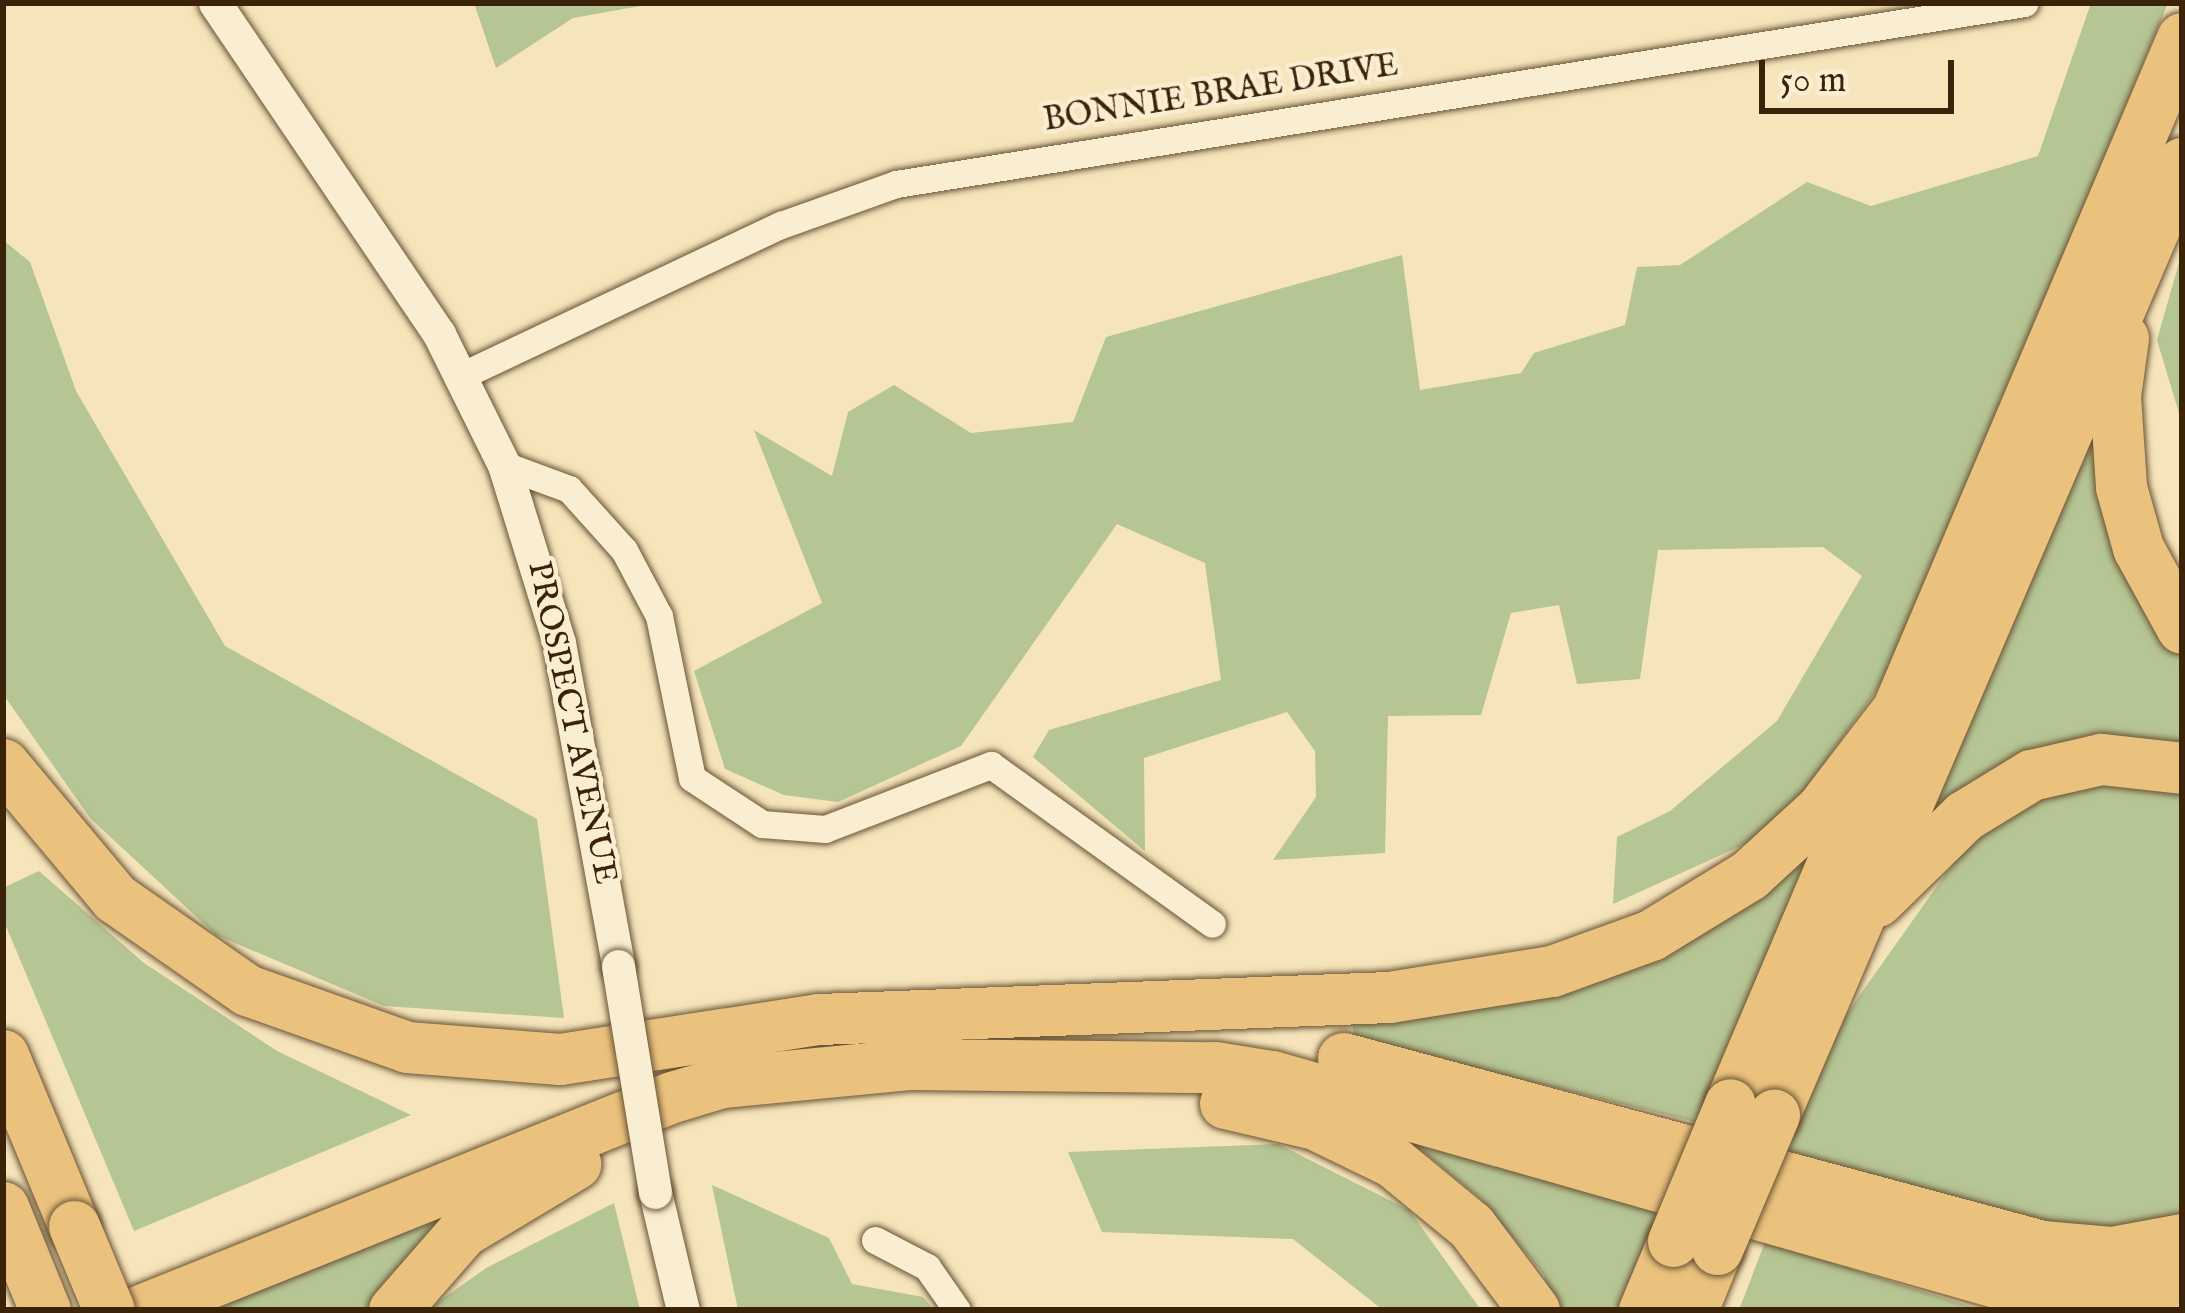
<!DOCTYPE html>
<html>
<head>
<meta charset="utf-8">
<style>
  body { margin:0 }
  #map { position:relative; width:2185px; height:1313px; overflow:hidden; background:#f6e4ba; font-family:"IM FELL English",serif }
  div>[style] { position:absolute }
  .green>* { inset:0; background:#b6c594 }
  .roads { filter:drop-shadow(0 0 3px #695335) drop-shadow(0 0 3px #695335) }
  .minor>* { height:27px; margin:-13.5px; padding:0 13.5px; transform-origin:13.5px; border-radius:13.5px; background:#f9edd2 }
  .tertiary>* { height:33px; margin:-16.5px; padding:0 16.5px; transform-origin:16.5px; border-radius:16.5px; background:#f9edd2 }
  .motorway>* { height:51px; margin:-25.5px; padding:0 25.5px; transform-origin:25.5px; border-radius:25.5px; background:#ebc27d }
  .bridges { filter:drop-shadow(0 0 3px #695335) drop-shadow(0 0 3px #695335) }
  .tertiary-bridge>* { height:33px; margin:-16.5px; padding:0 16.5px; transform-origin:16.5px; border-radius:16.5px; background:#f9edd2 }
  .motorway-bridge>* { height:51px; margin:-25.5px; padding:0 25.5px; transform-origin:25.5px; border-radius:25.5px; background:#ebc27d }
  span { translate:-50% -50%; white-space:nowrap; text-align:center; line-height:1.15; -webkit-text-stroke:9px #f9edd2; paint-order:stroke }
  .street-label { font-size:33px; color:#3a2309 }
  .frame { position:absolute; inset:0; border:6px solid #3a2309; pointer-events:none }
  .scale { position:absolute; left:1759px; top:60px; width:195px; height:54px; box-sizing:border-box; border:6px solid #3a2309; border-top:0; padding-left:15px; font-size:36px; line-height:42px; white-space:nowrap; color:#3a2309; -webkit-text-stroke:9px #f9edd2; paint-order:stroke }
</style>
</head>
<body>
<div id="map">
  <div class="green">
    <div style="clip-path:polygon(474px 3px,657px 3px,573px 18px,496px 68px)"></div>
    <div style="clip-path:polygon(2091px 3px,2168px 3px,1897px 662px,1776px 830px,1613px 904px,1617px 837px,1670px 811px,1777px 721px,1862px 576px,1823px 547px,1658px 550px,1640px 679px,1577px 684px,1559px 605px,1511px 613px,1481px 715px,1388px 716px,1385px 853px,1273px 860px,1316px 797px,1315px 751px,1287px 712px,1144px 758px,1145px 851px,1033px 757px,1049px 730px,1221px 680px,1205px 563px,1117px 524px,961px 746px,838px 802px,784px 795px,725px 769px,694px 671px,822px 603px,754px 430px,832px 476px,848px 412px,894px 385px,971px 433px,1073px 422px,1106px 337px,1402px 255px,1420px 390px,1521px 373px,1534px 353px,1625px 325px,1637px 267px,1680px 265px,1807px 182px,1871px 206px,2038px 156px)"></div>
    <div style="clip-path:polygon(3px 240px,30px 262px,76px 391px,225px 646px,537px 819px,564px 1018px,384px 1006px,216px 935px,90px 818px,3px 694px)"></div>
    <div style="clip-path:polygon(2182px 252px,2182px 423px,2157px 340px)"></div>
    <div style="clip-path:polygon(2092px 408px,2182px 650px,2182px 748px,1945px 806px,1930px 799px)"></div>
    <div style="clip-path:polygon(2103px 778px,2182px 786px,2182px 1216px,2086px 1231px,1784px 1153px,1845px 1016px,1969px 841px,2037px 794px)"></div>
    <div style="clip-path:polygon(1815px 850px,1700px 1123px,1354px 1039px,1351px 1011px,1438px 1006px)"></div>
    <div style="clip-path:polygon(39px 871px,144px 963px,277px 1051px,411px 1115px,134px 1231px,3px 919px,3px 888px)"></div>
    <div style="clip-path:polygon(1377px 1114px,1668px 1196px,1627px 1310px,1557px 1310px,1543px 1274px,1481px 1199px)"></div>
    <div style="clip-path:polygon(1278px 1144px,1409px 1210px,1481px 1310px,1383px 1310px,1293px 1239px,1102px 1232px,1068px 1152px)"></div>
    <div style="clip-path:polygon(712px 1185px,829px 1238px,852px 1284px,923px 1297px,934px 1310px,738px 1310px)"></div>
    <div style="clip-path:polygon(614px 1203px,640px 1310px,427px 1310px,486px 1268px)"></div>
    <div style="clip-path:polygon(446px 1204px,453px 1216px,376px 1310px,201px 1310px)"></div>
    <div style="clip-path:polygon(1765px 1242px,1982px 1310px,1739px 1310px)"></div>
  </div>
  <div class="roads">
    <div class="minor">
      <div style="left:463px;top:375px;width:352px;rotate:-25.3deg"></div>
      <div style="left:781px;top:225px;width:122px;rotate:-19.6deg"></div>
      <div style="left:896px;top:184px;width:1143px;rotate:-9.11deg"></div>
      <div style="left:504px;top:465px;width:69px;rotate:20.3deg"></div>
      <div style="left:569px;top:489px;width:82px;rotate:48deg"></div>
      <div style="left:624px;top:550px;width:75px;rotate:62.1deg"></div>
      <div style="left:659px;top:616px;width:165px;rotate:78.5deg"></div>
      <div style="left:692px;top:778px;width:84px;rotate:33.3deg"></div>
      <div style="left:762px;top:824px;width:63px;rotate:4.5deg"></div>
      <div style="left:825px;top:829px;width:178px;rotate:-21.1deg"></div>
      <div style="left:991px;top:765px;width:272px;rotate:35.7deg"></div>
      <div style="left:875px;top:1240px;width:59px;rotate:27.4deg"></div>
      <div style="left:927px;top:1267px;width:52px;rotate:55.1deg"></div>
    </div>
    <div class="tertiary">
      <div style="left:215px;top:3px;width:400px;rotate:55.9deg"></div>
      <div style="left:439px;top:334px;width:146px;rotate:63.6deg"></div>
      <div style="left:504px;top:465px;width:186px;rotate:72.8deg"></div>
      <div style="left:559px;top:643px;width:328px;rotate:79.6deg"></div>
      <div style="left:655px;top:1192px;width:121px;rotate:76.7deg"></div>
    </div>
    <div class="motorway">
      <div style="left:2123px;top:338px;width:59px;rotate:97.9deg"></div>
      <div style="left:2115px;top:396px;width:91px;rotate:86.2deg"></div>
      <div style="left:2121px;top:487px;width:63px;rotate:74.4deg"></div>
      <div style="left:2138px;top:548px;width:91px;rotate:61.2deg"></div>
      <div style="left:3px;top:764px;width:175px;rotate:50.1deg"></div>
      <div style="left:115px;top:898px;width:161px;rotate:34.9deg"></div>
      <div style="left:247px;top:990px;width:170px;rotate:19.6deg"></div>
      <div style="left:407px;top:1047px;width:153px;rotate:4.5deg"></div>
      <div style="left:560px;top:1059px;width:262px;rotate:-8.8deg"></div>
      <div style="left:819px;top:1019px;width:570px;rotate:-2.21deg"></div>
      <div style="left:1389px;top:997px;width:165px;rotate:-9.1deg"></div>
      <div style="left:1552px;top:971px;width:105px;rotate:-20deg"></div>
      <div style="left:1651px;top:935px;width:115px;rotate:-31.5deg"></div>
      <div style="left:1749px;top:875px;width:98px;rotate:-42.5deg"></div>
      <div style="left:1821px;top:809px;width:120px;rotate:-52.5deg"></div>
      <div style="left:1877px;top:901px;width:122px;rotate:-44.3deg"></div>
      <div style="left:1964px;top:816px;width:79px;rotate:-31.5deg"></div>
      <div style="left:2031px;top:775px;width:72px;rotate:-12.9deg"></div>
      <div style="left:2101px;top:759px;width:81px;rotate:6.3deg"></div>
      <div style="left:3px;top:1055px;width:185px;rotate:67.5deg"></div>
      <div style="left:1343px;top:1058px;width:724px;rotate:15.05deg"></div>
      <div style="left:2042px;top:1246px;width:69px;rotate:5deg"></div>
      <div style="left:2111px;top:1252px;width:72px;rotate:-10.4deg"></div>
      <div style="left:1225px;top:1103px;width:92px;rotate:13.1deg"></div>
      <div style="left:1315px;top:1124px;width:87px;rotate:26deg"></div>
      <div style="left:1393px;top:1162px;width:101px;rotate:39.4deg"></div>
      <div style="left:1471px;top:1226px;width:105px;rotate:53.1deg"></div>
      <div style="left:1730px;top:1104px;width:1158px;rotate:-67.02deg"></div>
      <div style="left:1774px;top:1115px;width:1036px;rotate:-66.8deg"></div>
      <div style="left:3px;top:1207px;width:111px;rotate:67.8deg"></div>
      <div style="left:141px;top:1310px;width:572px;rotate:-21.86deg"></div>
      <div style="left:672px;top:1097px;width:52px;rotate:-16.7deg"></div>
      <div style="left:722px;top:1082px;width:187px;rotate:-5.5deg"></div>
      <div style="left:908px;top:1064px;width:307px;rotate:0.6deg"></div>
      <div style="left:1215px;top:1067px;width:58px;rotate:9deg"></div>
      <div style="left:1272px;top:1076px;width:789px;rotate:15.89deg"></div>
      <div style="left:2031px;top:1292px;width:77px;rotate:5.9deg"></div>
      <div style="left:2108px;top:1300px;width:75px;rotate:-8.5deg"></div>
      <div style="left:394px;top:1310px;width:105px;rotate:-48.9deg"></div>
      <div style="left:463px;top:1231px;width:131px;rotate:-30.9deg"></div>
      <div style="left:1644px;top:1310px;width:75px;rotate:-67.2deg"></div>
      <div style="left:1692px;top:1310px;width:66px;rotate:-67.7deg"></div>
    </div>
  </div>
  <div class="bridges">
    <div class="tertiary-bridge">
      <div style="left:618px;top:966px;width:229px;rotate:80.7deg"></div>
    </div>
    <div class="motorway-bridge">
      <div style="left:74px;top:1226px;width:91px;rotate:67.4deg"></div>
      <div style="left:1673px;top:1241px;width:148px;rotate:-67.4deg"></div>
      <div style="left:1717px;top:1249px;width:146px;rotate:-67deg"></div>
    </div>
  </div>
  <div class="street-label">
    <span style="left:1221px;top:94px;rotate:-9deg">BONNIE BRAE DRIVE</span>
    <span style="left:571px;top:723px;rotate:78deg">PROSPECT AVENUE</span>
  </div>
  <div class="frame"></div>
  <div class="scale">50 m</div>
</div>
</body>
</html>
